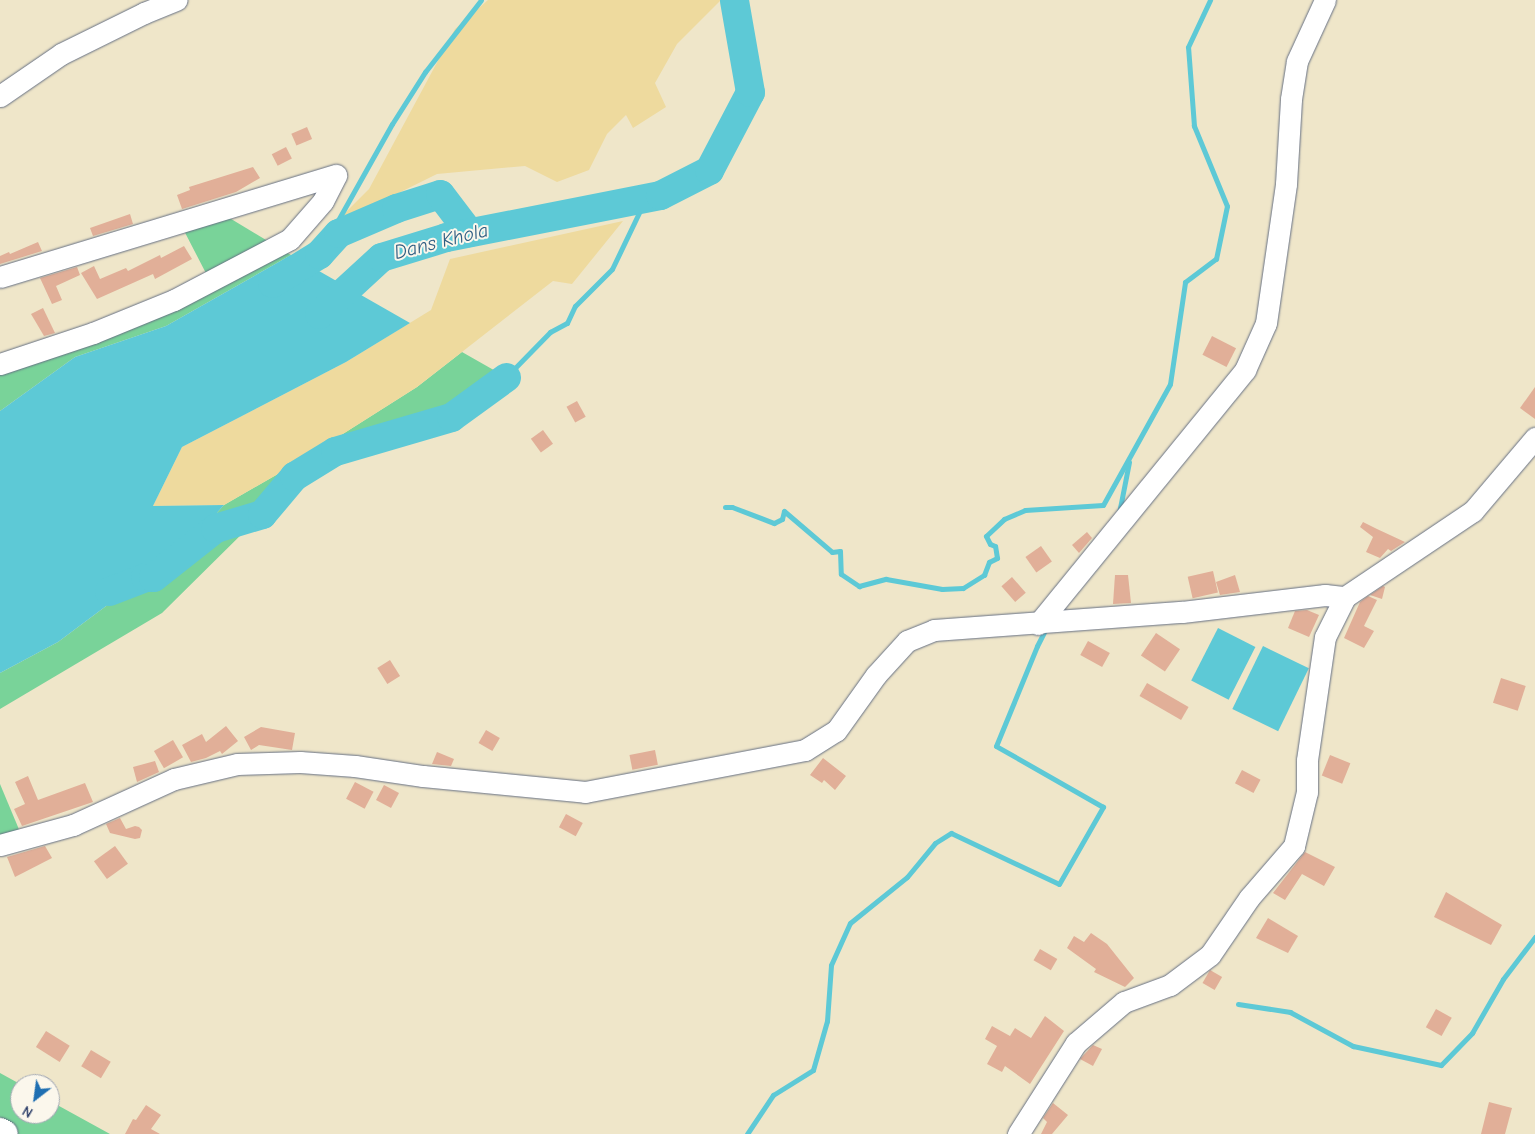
<!DOCTYPE html>
<html>
<head>
<meta charset="utf-8">
<style>
  body { margin:0 }
  #map { position:relative; width:1535px; height:1134px; overflow:hidden; background:#efe6c9; font-family:"Comic Neue",sans-serif }
  div>[style] { position:absolute }
  .green>* { inset:0; background:#79d399 }
  .sand>* { inset:0; background:#eeda9e }
  .water>* { inset:0; background:#5dc9d6; transform-origin:0 0 }
  .stream>* { height:5px; margin:-2.5px; padding:0 2.5px; transform-origin:2.5px; border-radius:2.5px; background:#5dc9d6 }
  .river>* { height:29px; margin:-14.5px; padding:0 14.5px; transform-origin:14.5px; border-radius:14.5px; background:#5dc9d6 }
  .building>* { inset:0; background:#e1af98; transform-origin:0 0 }
  .roads { filter:drop-shadow(0 0 1px #656f83) drop-shadow(0 0 1px #656f83) }
  .minor>* { height:21px; margin:-10.5px; padding:0 10.5px; transform-origin:10.5px; border-radius:10.5px; background:#fff }
  .highway>* { height:28px; margin:-14px; padding:0 14px; transform-origin:14px; border-radius:14px; background:#fff }
  span { translate:-50% -50%; white-space:nowrap; text-align:center; line-height:1.15; -webkit-text-stroke:4px #fbf7ec; paint-order:stroke }
  .water-label { font-size:20px; color:#2f5d82; font-style:italic }
  .north { position:absolute; left:10px; top:1074px; width:50px; height:50px; box-sizing:border-box; background:#fbf7ec; border:1px solid #a1a7b3; border-radius:50%; rotate:210deg; font-size:14px; font-weight:700; line-height:20px; text-align:center; color:#1b2f5e }
  .north::after { content:''; display:block; margin:auto; width:18px; height:22px; background:#1f6fb2; clip-path:polygon(50% 0,100% 100%,50% 72%,0 100%) }
</style>
</head>
<body>
<div id="map">
  <div class="green">
    <div style="clip-path:polygon(213px 208px,291px 255px,166px 326px,75px 357px,0 411px,0 364px,210px 281px,179px 221px)"></div>
    <div style="clip-path:polygon(462px 352px,506px 377px,451px 417px,335px 451px,294px 476px,262px 514px,162px 613px,0 709px,0 673px,58px 642px,145px 577px,206px 525px,224px 505px,297px 463px,417px 387px)"></div>
    <div style="clip-path:polygon(0 784px,23px 839px,0 845px)"></div>
    <div style="clip-path:polygon(0 1073px,20px 1084px,20px 1114px,50px 1114px,50px 1101px,110px 1134px,0 1134px)"></div>
  </div>
  <div class="sand">
    <div style="clip-path:polygon(488px 0,721px 0,677px 44px,655px 83px,666px 107px,633px 128px,626px 115px,607px 134px,589px 170px,557px 182px,525px 166px,437px 174px,332px 226px,369px 189px,455px 29px)"></div>
    <div style="clip-path:polygon(623px 221px,572px 284px,553px 281px,417px 387px,297px 463px,224px 505px,153px 506px,182px 447px,346px 362px,431px 310px,450px 259px)"></div>
  </div>
  <div class="water">
    <div style="clip-path:polygon(291px 255px,410px 323px,346px 362px,182px 447px,153px 506px,224px 505px,206px 525px,145px 577px,58px 642px,0 673px,0 411px,75px 357px,166px 326px)"></div>
    <div style="left:1218px;top:628px;width:42px;height:59px;rotate:27deg"></div>
    <div style="left:1263px;top:646px;width:51px;height:70px;rotate:26deg"></div>
  </div>
  <div class="stream">
    <div style="left:319px;top:254px;width:149px;rotate:-60.7deg"></div>
    <div style="left:392px;top:124px;width:62px;rotate:-57.6deg"></div>
    <div style="left:425px;top:72px;width:91px;rotate:-52.1deg"></div>
    <div style="left:506px;top:377px;width:63px;rotate:-45.6deg"></div>
    <div style="left:550px;top:332px;width:19px;rotate:-28deg"></div>
    <div style="left:567px;top:323px;width:19px;rotate:-65deg"></div>
    <div style="left:575px;top:306px;width:52px;rotate:-45deg"></div>
    <div style="left:612px;top:269px;width:79px;rotate:-64.4deg"></div>
    <div style="left:725px;top:507px;width:7px"></div>
    <div style="left:732px;top:507px;width:45px;rotate:20.9deg"></div>
    <div style="left:774px;top:523px;width:9px;rotate:-27deg"></div>
    <div style="left:782px;top:519px;width:8px;rotate:-76deg"></div>
    <div style="left:784px;top:511px;width:63px;rotate:40.5deg"></div>
    <div style="left:832px;top:552px;width:8px;rotate:-7deg"></div>
    <div style="left:840px;top:551px;width:23px;rotate:88deg"></div>
    <div style="left:841px;top:574px;width:22px;rotate:34deg"></div>
    <div style="left:859px;top:586px;width:28px;rotate:-15deg"></div>
    <div style="left:886px;top:579px;width:57px;rotate:10.1deg"></div>
    <div style="left:942px;top:589px;width:21px;rotate:-3deg"></div>
    <div style="left:963px;top:588px;width:25px;rotate:-32deg"></div>
    <div style="left:984px;top:575px;width:14px;rotate:-69deg"></div>
    <div style="left:989px;top:562px;width:9px;rotate:-27deg"></div>
    <div style="left:997px;top:558px;width:12px;rotate:-99deg"></div>
    <div style="left:995px;top:546px;width:5px;rotate:-158deg"></div>
    <div style="left:990px;top:544px;width:9px;rotate:-117deg"></div>
    <div style="left:986px;top:536px;width:25px;rotate:-43deg"></div>
    <div style="left:1004px;top:519px;width:23px;rotate:-23deg"></div>
    <div style="left:1025px;top:510px;width:78px;rotate:-3.7deg"></div>
    <div style="left:1103px;top:505px;width:138px;rotate:-61deg"></div>
    <div style="left:1170px;top:384px;width:103px;rotate:-81.6deg"></div>
    <div style="left:1185px;top:282px;width:39px;rotate:-37deg"></div>
    <div style="left:1216px;top:259px;width:54px;rotate:-78.3deg"></div>
    <div style="left:1227px;top:206px;width:87px;rotate:-112.4deg"></div>
    <div style="left:1194px;top:126px;width:79px;rotate:-94.3deg"></div>
    <div style="left:1188px;top:47px;width:52px;rotate:-64.9deg"></div>
    <div style="left:1119px;top:513px;width:52px;rotate:-78.9deg"></div>
    <div style="left:1238px;top:1004px;width:53px;rotate:8.7deg"></div>
    <div style="left:1290px;top:1012px;width:72px;rotate:28.4deg"></div>
    <div style="left:1353px;top:1046px;width:90px;rotate:12.2deg"></div>
    <div style="left:1441px;top:1065px;width:45px;rotate:-45.9deg"></div>
    <div style="left:1472px;top:1033px;width:62px;rotate:-60.1deg"></div>
    <div style="left:1503px;top:979px;width:53px;rotate:-52.7deg"></div>
    <div style="left:747px;top:1134px;width:47px;rotate:-56.3deg"></div>
    <div style="left:773px;top:1095px;width:47px;rotate:-32deg"></div>
    <div style="left:813px;top:1070px;width:51px;rotate:-74.1deg"></div>
    <div style="left:827px;top:1021px;width:56px;rotate:-85.9deg"></div>
    <div style="left:831px;top:965px;width:46px;rotate:-65.7deg"></div>
    <div style="left:850px;top:923px;width:73px;rotate:-38.9deg"></div>
    <div style="left:907px;top:877px;width:44px;rotate:-50.5deg"></div>
    <div style="left:935px;top:843px;width:19px;rotate:-32deg"></div>
    <div style="left:951px;top:833px;width:119px;rotate:25.3deg"></div>
    <div style="left:1059px;top:884px;width:89px;rotate:-60.3deg"></div>
    <div style="left:1103px;top:807px;width:123px;rotate:-150.3deg"></div>
    <div style="left:996px;top:746px;width:108px;rotate:-67.7deg"></div>
    <div style="left:1037px;top:646px;width:20px;rotate:-63deg"></div>
  </div>
  <div class="river">
    <div style="left:272px;top:283px;width:55px;rotate:-31.7deg"></div>
    <div style="left:319px;top:254px;width:28px;rotate:-48deg"></div>
    <div style="left:338px;top:233px;width:63px;rotate:-23.3deg"></div>
    <div style="left:396px;top:208px;width:46px;rotate:-17.7deg"></div>
    <div style="left:440px;top:194px;width:48px;rotate:52.7deg"></div>
    <div style="left:319px;top:314px;width:84px;rotate:-42.6deg"></div>
    <div style="left:381px;top:257px;width:68px;rotate:-17.1deg"></div>
    <div style="left:446px;top:237px;width:218px;rotate:-11.1deg"></div>
    <div style="left:660px;top:195px;width:55px;rotate:-27deg"></div>
    <div style="left:709px;top:170px;width:88px;rotate:-62.3deg"></div>
    <div style="left:750px;top:92px;width:93px;rotate:-99.9deg"></div>
    <div style="left:109px;top:591px;width:39px;rotate:-21deg"></div>
    <div style="left:145px;top:577px;width:8px"></div>
    <div style="left:153px;top:577px;width:79px;rotate:-38.3deg"></div>
    <div style="left:215px;top:528px;width:49px;rotate:-16.6deg"></div>
    <div style="left:262px;top:514px;width:50px;rotate:-49.9deg"></div>
    <div style="left:294px;top:476px;width:48px;rotate:-31.4deg"></div>
    <div style="left:335px;top:451px;width:121px;rotate:-16.3deg"></div>
    <div style="left:451px;top:417px;width:68px;rotate:-36deg"></div>
  </div>
  <div class="building">
    <div style="left:307px;top:127px;width:13px;height:17px;rotate:67deg"></div>
    <div style="left:286px;top:147px;width:13px;height:16px;rotate:63deg"></div>
    <div style="clip-path:polygon(253px 167px,260px 178px,236px 192px,182px 209px,177px 195px,190px 190px,189px 187px)"></div>
    <div style="clip-path:polygon(130px 214px,133px 224px,93px 236px,90px 228px)"></div>
    <div style="clip-path:polygon(38px 242px,42px 251px,0 264px,0 256px,9px 252px,10px 254px)"></div>
    <div style="clip-path:polygon(184px 246px,192px 259px,155px 279px,153px 274px,97px 299px,81px 273px,94px 266px,100px 279px,126px 268px,128px 271px,160px 255px,161px 258px)"></div>
    <div style="clip-path:polygon(77px 267px,80px 275px,56px 286px,62px 300px,52px 304px,40px 278px)"></div>
    <div style="clip-path:polygon(43px 308px,55px 333px,44px 336px,31px 314px)"></div>
    <div style="left:1212px;top:336px;width:27px;height:21px;rotate:27deg"></div>
    <div style="clip-path:polygon(1535px 387px,1535px 419px,1520px 408px)"></div>
    <div style="left:577px;top:401px;width:18px;height:12px;rotate:61deg"></div>
    <div style="left:543px;top:430px;width:17px;height:15px;rotate:54deg"></div>
    <div style="clip-path:polygon(1363px 522px,1377px 529px,1405px 542px,1391px 551px,1388px 549px,1380px 558px,1366px 552px,1373px 537px,1360px 527px)"></div>
    <div style="clip-path:polygon(1087px 532px,1092px 538px,1079px 553px,1072px 545px)"></div>
    <div style="left:1041px;top:546px;width:19px;height:19px;rotate:55deg"></div>
    <div style="left:1213px;top:571px;width:22px;height:26px;rotate:77deg"></div>
    <div style="clip-path:polygon(1115px 575px,1128px 575px,1131px 603px,1113px 604px)"></div>
    <div style="clip-path:polygon(1235px 575px,1240px 592px,1220px 595px,1216px 582px)"></div>
    <div style="left:1012px;top:577px;width:21px;height:14px;rotate:49deg"></div>
    <div style="clip-path:polygon(1383px 586px,1385px 587px,1382px 599px,1370px 595px)"></div>
    <div style="clip-path:polygon(1368px 596px,1377px 600px,1364px 626px,1374px 631px,1364px 648px,1344px 638px,1360px 602px)"></div>
    <div style="clip-path:polygon(1307px 610px,1319px 615px,1309px 637px,1288px 628px,1295px 611px)"></div>
    <div style="left:1156px;top:633px;width:29px;height:27px;rotate:34deg"></div>
    <div style="left:1088px;top:641px;width:25px;height:16px;rotate:29deg"></div>
    <div style="left:390px;top:660px;width:19px;height:15px;rotate:58deg"></div>
    <div style="left:1501px;top:678px;width:26px;height:26px;rotate:18deg"></div>
    <div style="left:1147px;top:683px;width:48px;height:15px;rotate:30deg"></div>
    <div style="clip-path:polygon(226px 726px,238px 741px,222px 754px,220px 751px,206px 758px,191px 762px,182px 745px,202px 734px,206px 742px)"></div>
    <div style="clip-path:polygon(261px 727px,295px 733px,292px 750px,259px 745px,251px 750px,244px 737px)"></div>
    <div style="left:486px;top:730px;width:16px;height:15px;rotate:30deg"></div>
    <div style="left:173px;top:740px;width:20px;height:22px;rotate:60deg"></div>
    <div style="left:655px;top:750px;width:15px;height:26px;rotate:79deg"></div>
    <div style="clip-path:polygon(437px 752px,454px 759px,451px 766px,432px 764px)"></div>
    <div style="left:1330px;top:755px;width:22px;height:22px;rotate:22deg"></div>
    <div style="clip-path:polygon(823px 758px,846px 776px,835px 790px,824px 780px,822px 783px,810px 775px)"></div>
    <div style="clip-path:polygon(155px 761px,159px 772px,137px 782px,133px 767px)"></div>
    <div style="left:1242px;top:770px;width:21px;height:15px;rotate:28deg"></div>
    <div style="clip-path:polygon(28px 776px,38px 800px,85px 783px,93px 802px,22px 826px,14px 809px,25px 804px,15px 782px)"></div>
    <div style="left:355px;top:782px;width:21px;height:19px;rotate:28deg"></div>
    <div style="left:384px;top:785px;width:17px;height:17px;rotate:28deg"></div>
    <div style="left:566px;top:814px;width:19px;height:15px;rotate:28deg"></div>
    <div style="clip-path:polygon(120px 818px,126px 829px,135px 826px,139px 827px,142px 830px,140px 838px,135px 839px,110px 833px,106px 824px)"></div>
    <div style="clip-path:polygon(45px 846px,52px 858px,15px 877px,7px 857px)"></div>
    <div style="left:115px;top:846px;width:22px;height:26px;rotate:54deg"></div>
    <div style="clip-path:polygon(1305px 852px,1335px 867px,1324px 886px,1302px 874px,1285px 900px,1273px 893px)"></div>
    <div style="clip-path:polygon(1446px 892px,1502px 925px,1491px 945px,1434px 917px)"></div>
    <div style="clip-path:polygon(1268px 918px,1298px 936px,1288px 953px,1256px 938px)"></div>
    <div style="clip-path:polygon(1091px 933px,1107px 944px,1134px 978px,1125px 987px,1094px 972px,1096px 969px,1067px 948px,1074px 936px,1084px 942px)"></div>
    <div style="left:1040px;top:949px;width:20px;height:13px;rotate:30deg"></div>
    <div style="left:1210px;top:970px;width:14px;height:15px;rotate:30deg"></div>
    <div style="left:1436px;top:1009px;width:18px;height:21px;rotate:29deg"></div>
    <div style="clip-path:polygon(1045px 1016px,1064px 1031px,1030px 1084px,1005px 1066px,1002px 1072px,987px 1064px,997px 1046px,985px 1039px,992px 1026px,1010px 1036px,1015px 1028px,1031px 1038px)"></div>
    <div style="left:46px;top:1031px;width:28px;height:19px;rotate:32deg"></div>
    <div style="clip-path:polygon(1093px 1045px,1102px 1049px,1093px 1066px,1080px 1059px)"></div>
    <div style="left:91px;top:1050px;width:23px;height:19px;rotate:31deg"></div>
    <div style="clip-path:polygon(1489px 1102px,1512px 1108px,1505px 1134px,1481px 1134px)"></div>
    <div style="clip-path:polygon(1053px 1103px,1068px 1115px,1052px 1134px,1041px 1134px,1047px 1122px,1043px 1118px)"></div>
    <div style="clip-path:polygon(146px 1105px,161px 1115px,151px 1129px,160px 1134px,125px 1134px,133px 1119px,136px 1120px)"></div>
  </div>
  <div class="roads">
    <div class="minor">
      <div style="left:0;top:96px;width:74px;rotate:-34.5deg"></div>
      <div style="left:61px;top:54px;width:93px;rotate:-26.3deg"></div>
      <div style="left:144px;top:13px;width:35px;rotate:-22deg"></div>
      <div style="left:0;top:277px;width:351px;rotate:-16.9deg"></div>
      <div style="left:0;top:364px;width:98px;rotate:-18.4deg"></div>
      <div style="left:93px;top:333px;width:87px;rotate:-22.2deg"></div>
      <div style="left:174px;top:300px;width:131px;rotate:-27.7deg"></div>
      <div style="left:290px;top:239px;width:50px;rotate:-49deg"></div>
      <div style="left:323px;top:201px;width:29px;rotate:-63deg"></div>
      <div style="left:1038px;top:624px;width:328px;rotate:-50.8deg"></div>
      <div style="left:1245px;top:370px;width:51px;rotate:-65.9deg"></div>
      <div style="left:1266px;top:323px;width:140px;rotate:-81.8deg"></div>
      <div style="left:1286px;top:184px;width:85px;rotate:-86.6deg"></div>
      <div style="left:1291px;top:99px;width:38px;rotate:-81deg"></div>
      <div style="left:1297px;top:61px;width:67px;rotate:-65.3deg"></div>
      <div style="left:0;top:845px;width:76px;rotate:-15.3deg"></div>
      <div style="left:73px;top:825px;width:111px;rotate:-24.5deg"></div>
      <div style="left:174px;top:779px;width:65px;rotate:-13.4deg"></div>
      <div style="left:237px;top:764px;width:63px;rotate:-1.8deg"></div>
      <div style="left:300px;top:762px;width:55px;rotate:4.2deg"></div>
      <div style="left:355px;top:766px;width:69px;rotate:8.4deg"></div>
      <div style="left:423px;top:776px;width:163px;rotate:5.6deg"></div>
      <div style="left:585px;top:792px;width:224px;rotate:-10.8deg"></div>
      <div style="left:805px;top:750px;width:36px;rotate:-32deg"></div>
      <div style="left:836px;top:731px;width:69px;rotate:-54.5deg"></div>
      <div style="left:876px;top:675px;width:46px;rotate:-47.6deg"></div>
      <div style="left:907px;top:641px;width:29px;rotate:-22deg"></div>
      <div style="left:934px;top:630px;width:249px;rotate:-4.2deg"></div>
      <div style="left:1182px;top:612px;width:144px;rotate:-6.8deg"></div>
      <div style="left:1325px;top:595px;width:20px;rotate:6deg"></div>
      <div style="left:1345px;top:597px;width:154px;rotate:-33.9deg"></div>
      <div style="left:1473px;top:511px;width:96px;rotate:-49.7deg"></div>
      <div style="left:1018px;top:1134px;width:108px;rotate:-57.5deg"></div>
      <div style="left:1076px;top:1043px;width:63px;rotate:-40.5deg"></div>
      <div style="left:1124px;top:1002px;width:49px;rotate:-20.3deg"></div>
      <div style="left:1170px;top:985px;width:50px;rotate:-36.9deg"></div>
      <div style="left:1210px;top:955px;width:69px;rotate:-55.6deg"></div>
      <div style="left:1249px;top:898px;width:69px;rotate:-49.1deg"></div>
      <div style="left:1294px;top:846px;width:56px;rotate:-76.5deg"></div>
      <div style="left:1307px;top:792px;width:32px;rotate:-90deg"></div>
      <div style="left:1307px;top:760px;width:124px;rotate:-81.7deg"></div>
      <div style="left:1325px;top:637px;width:45px;rotate:-63.4deg"></div>
    </div>
    <div class="highway">
      <div style="left:0;top:1132px;width:4px;rotate:27deg"></div>
    </div>
  </div>
  <div class="water-label">
    <span style="left:441px;top:241px;rotate:-14deg">Dans Khola</span>
  </div>
  <div class="north">N</div>
</div>
</body>
</html>
